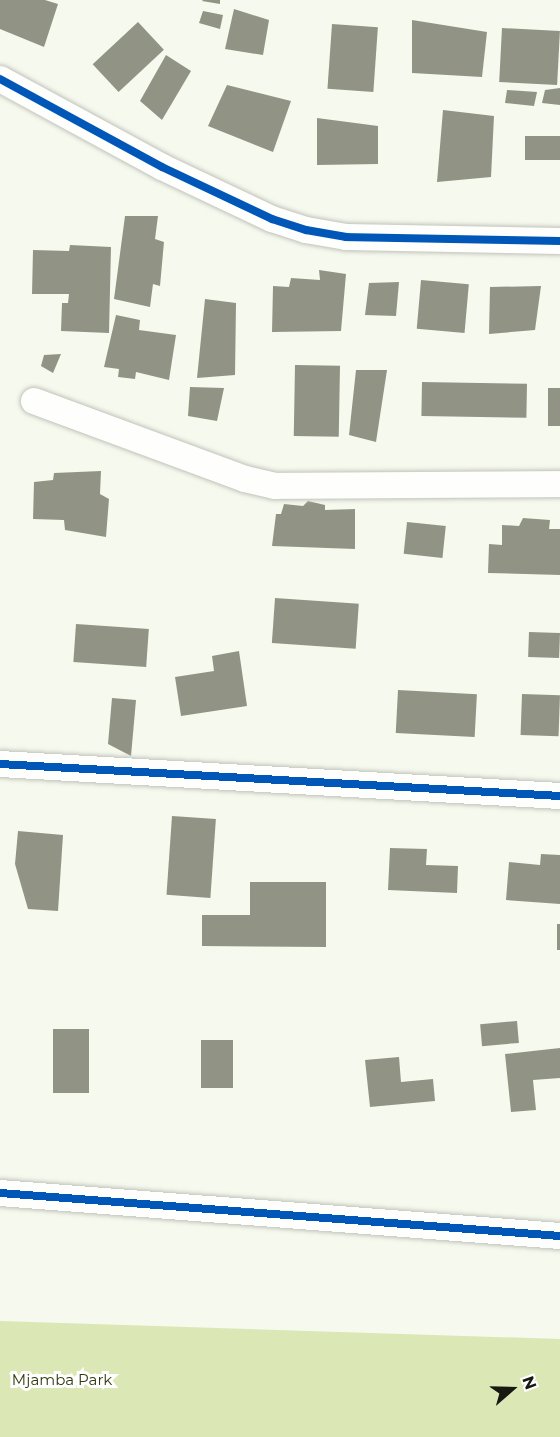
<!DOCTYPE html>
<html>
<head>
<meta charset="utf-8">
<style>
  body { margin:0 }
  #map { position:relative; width:560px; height:1437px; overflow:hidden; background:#f6f9ee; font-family:Montserrat,sans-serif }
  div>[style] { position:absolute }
  .green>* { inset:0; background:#dbe7b5 }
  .building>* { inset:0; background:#919485; transform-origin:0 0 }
  .roads { filter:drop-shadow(0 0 2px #c1c3bb) drop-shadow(0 0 2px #c1c3bb) }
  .street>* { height:26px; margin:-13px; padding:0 13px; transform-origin:13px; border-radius:13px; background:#fefefc }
  .cycleway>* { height:8px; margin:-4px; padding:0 4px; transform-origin:4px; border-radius:4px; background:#0057b8 }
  span { translate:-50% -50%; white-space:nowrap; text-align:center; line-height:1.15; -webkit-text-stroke:6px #fff; paint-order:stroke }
  .park-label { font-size:15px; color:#31390f }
  .north { position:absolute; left:482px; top:1359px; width:60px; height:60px; -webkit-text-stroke:4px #fff; paint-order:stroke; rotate:70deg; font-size:16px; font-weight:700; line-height:24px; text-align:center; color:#171912 }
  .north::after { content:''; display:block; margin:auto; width:21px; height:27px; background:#171912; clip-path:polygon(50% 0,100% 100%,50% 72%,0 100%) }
</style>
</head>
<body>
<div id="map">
  <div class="green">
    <div style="clip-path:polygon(0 1321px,560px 1339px,560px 1437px,0 1437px)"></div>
  </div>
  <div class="building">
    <div style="clip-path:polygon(0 0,45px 0,58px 4px,44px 47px,0 29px)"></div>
    <div style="clip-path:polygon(203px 0,220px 0,220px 4px,202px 1px)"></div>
    <div style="clip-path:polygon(234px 9px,269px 20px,263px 55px,225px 49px)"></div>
    <div style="clip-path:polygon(203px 11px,223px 15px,220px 29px,199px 23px)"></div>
    <div style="clip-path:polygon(412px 20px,487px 32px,482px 77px,412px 73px)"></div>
    <div style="left:138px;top:22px;width:38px;height:62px;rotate:47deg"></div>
    <div style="left:332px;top:24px;width:46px;height:65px;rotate:4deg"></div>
    <div style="left:502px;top:28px;width:58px;height:54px;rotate:3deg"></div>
    <div style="clip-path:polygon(166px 55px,191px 71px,162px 120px,140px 101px)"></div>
    <div style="clip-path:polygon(227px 85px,291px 101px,273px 152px,208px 126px)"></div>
    <div style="clip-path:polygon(560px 88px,560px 105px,542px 103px,545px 90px)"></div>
    <div style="clip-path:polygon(507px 90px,537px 92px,534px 106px,505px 103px)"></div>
    <div style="clip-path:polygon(443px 110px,494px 116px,491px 177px,437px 182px)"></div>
    <div style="clip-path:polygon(317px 118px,378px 126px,378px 164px,317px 165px)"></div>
    <div style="left:525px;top:136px;width:35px;height:24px"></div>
    <div style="clip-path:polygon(125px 216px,158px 216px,155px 239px,164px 242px,160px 286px,153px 284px,150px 307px,114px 299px)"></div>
    <div style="clip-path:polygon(70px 245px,111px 247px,109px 333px,61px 331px,62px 303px,68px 303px,69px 294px,32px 294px,33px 250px,69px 251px)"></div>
    <div style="clip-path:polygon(319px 270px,346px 274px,341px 331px,272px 332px,273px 286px,289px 287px,291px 278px,320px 280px)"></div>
    <div style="left:421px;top:280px;width:48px;height:49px;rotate:5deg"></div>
    <div style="clip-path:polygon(399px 282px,396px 316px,365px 315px,369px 283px)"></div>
    <div style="clip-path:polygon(541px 286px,535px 330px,489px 334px,490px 287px)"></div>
    <div style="clip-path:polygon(205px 299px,236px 303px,235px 375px,197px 378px)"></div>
    <div style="clip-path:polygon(116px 315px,140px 320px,139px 330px,176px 335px,169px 380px,136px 372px,135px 379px,118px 377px,119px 369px,104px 367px)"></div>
    <div style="clip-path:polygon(61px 354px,53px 373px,41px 366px,44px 355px)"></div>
    <div style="left:295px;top:365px;width:45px;height:71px;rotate:1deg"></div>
    <div style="clip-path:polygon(356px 370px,387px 370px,376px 442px,349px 435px)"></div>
    <div style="left:422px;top:382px;width:105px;height:34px;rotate:1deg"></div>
    <div style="clip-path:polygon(190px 387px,224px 388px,217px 421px,188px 416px)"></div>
    <div style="left:548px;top:388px;width:12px;height:38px"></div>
    <div style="clip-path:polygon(101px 471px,100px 494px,109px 499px,106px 537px,65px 530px,64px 520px,33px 519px,34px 482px,53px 480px,54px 473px)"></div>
    <div style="clip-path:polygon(308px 501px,325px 505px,325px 510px,355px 509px,355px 549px,272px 546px,276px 514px,281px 514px,284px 504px,303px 506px)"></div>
    <div style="clip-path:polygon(523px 518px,550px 520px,549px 529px,560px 529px,560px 575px,488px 573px,489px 544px,502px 545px,502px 525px,519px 526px)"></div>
    <div style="left:407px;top:522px;width:39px;height:32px;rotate:6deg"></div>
    <div style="left:275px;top:598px;width:84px;height:45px;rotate:4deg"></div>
    <div style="left:76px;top:624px;width:73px;height:38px;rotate:4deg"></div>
    <div style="left:529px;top:632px;width:31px;height:25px;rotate:2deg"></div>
    <div style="clip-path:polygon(239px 651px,247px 706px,181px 716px,175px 677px,214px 671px,212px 656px)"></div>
    <div style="left:398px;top:690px;width:79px;height:43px;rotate:3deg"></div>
    <div style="left:522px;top:694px;width:38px;height:41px;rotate:2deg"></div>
    <div style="clip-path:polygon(112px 698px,136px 700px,131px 756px,108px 744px)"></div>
    <div style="left:172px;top:816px;width:44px;height:79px;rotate:4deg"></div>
    <div style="clip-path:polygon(18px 831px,63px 835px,58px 911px,28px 909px,15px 864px)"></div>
    <div style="clip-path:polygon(390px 848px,427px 849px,426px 865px,458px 866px,457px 893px,388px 890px)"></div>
    <div style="clip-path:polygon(541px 854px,560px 855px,560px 904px,506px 900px,509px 862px,540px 865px)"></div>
    <div style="clip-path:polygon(250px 882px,326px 882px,326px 947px,202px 946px,202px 915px,250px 915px)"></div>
    <div style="left:557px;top:924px;width:3px;height:26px"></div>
    <div style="left:517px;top:1021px;width:22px;height:37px;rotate:85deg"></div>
    <div style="left:53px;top:1029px;width:36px;height:64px"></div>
    <div style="left:201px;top:1040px;width:32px;height:48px"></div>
    <div style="clip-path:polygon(560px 1048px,560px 1078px,533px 1080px,536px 1110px,511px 1112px,505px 1054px)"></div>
    <div style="clip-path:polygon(399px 1057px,401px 1082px,433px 1079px,435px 1101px,370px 1107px,365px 1060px)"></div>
  </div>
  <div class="roads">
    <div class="street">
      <div style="left:0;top:79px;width:184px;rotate:28.5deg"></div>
      <div style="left:162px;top:167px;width:122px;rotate:25.3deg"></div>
      <div style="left:272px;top:219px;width:36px;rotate:18deg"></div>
      <div style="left:306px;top:230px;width:41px;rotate:9.9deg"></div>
      <div style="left:346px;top:237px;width:214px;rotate:1.1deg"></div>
      <div style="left:34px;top:401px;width:225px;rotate:20.3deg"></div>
      <div style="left:245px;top:479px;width:31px;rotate:13deg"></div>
      <div style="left:275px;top:486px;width:285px;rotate:-0.4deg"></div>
      <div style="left:0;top:764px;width:561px;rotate:3.27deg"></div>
      <div style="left:0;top:1193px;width:562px;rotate:4.39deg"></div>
    </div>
  </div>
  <div class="cycleway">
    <div style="left:0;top:79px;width:184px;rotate:28.5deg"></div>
    <div style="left:162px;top:167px;width:122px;rotate:25.3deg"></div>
    <div style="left:272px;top:219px;width:36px;rotate:18deg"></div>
    <div style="left:306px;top:230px;width:41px;rotate:9.9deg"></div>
    <div style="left:346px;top:237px;width:214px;rotate:1.1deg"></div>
    <div style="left:0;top:764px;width:561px;rotate:3.27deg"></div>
    <div style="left:0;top:1193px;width:562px;rotate:4.39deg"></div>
  </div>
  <div class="park-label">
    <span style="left:62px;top:1380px">Mjamba Park</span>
  </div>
  <div class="north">N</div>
</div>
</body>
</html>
